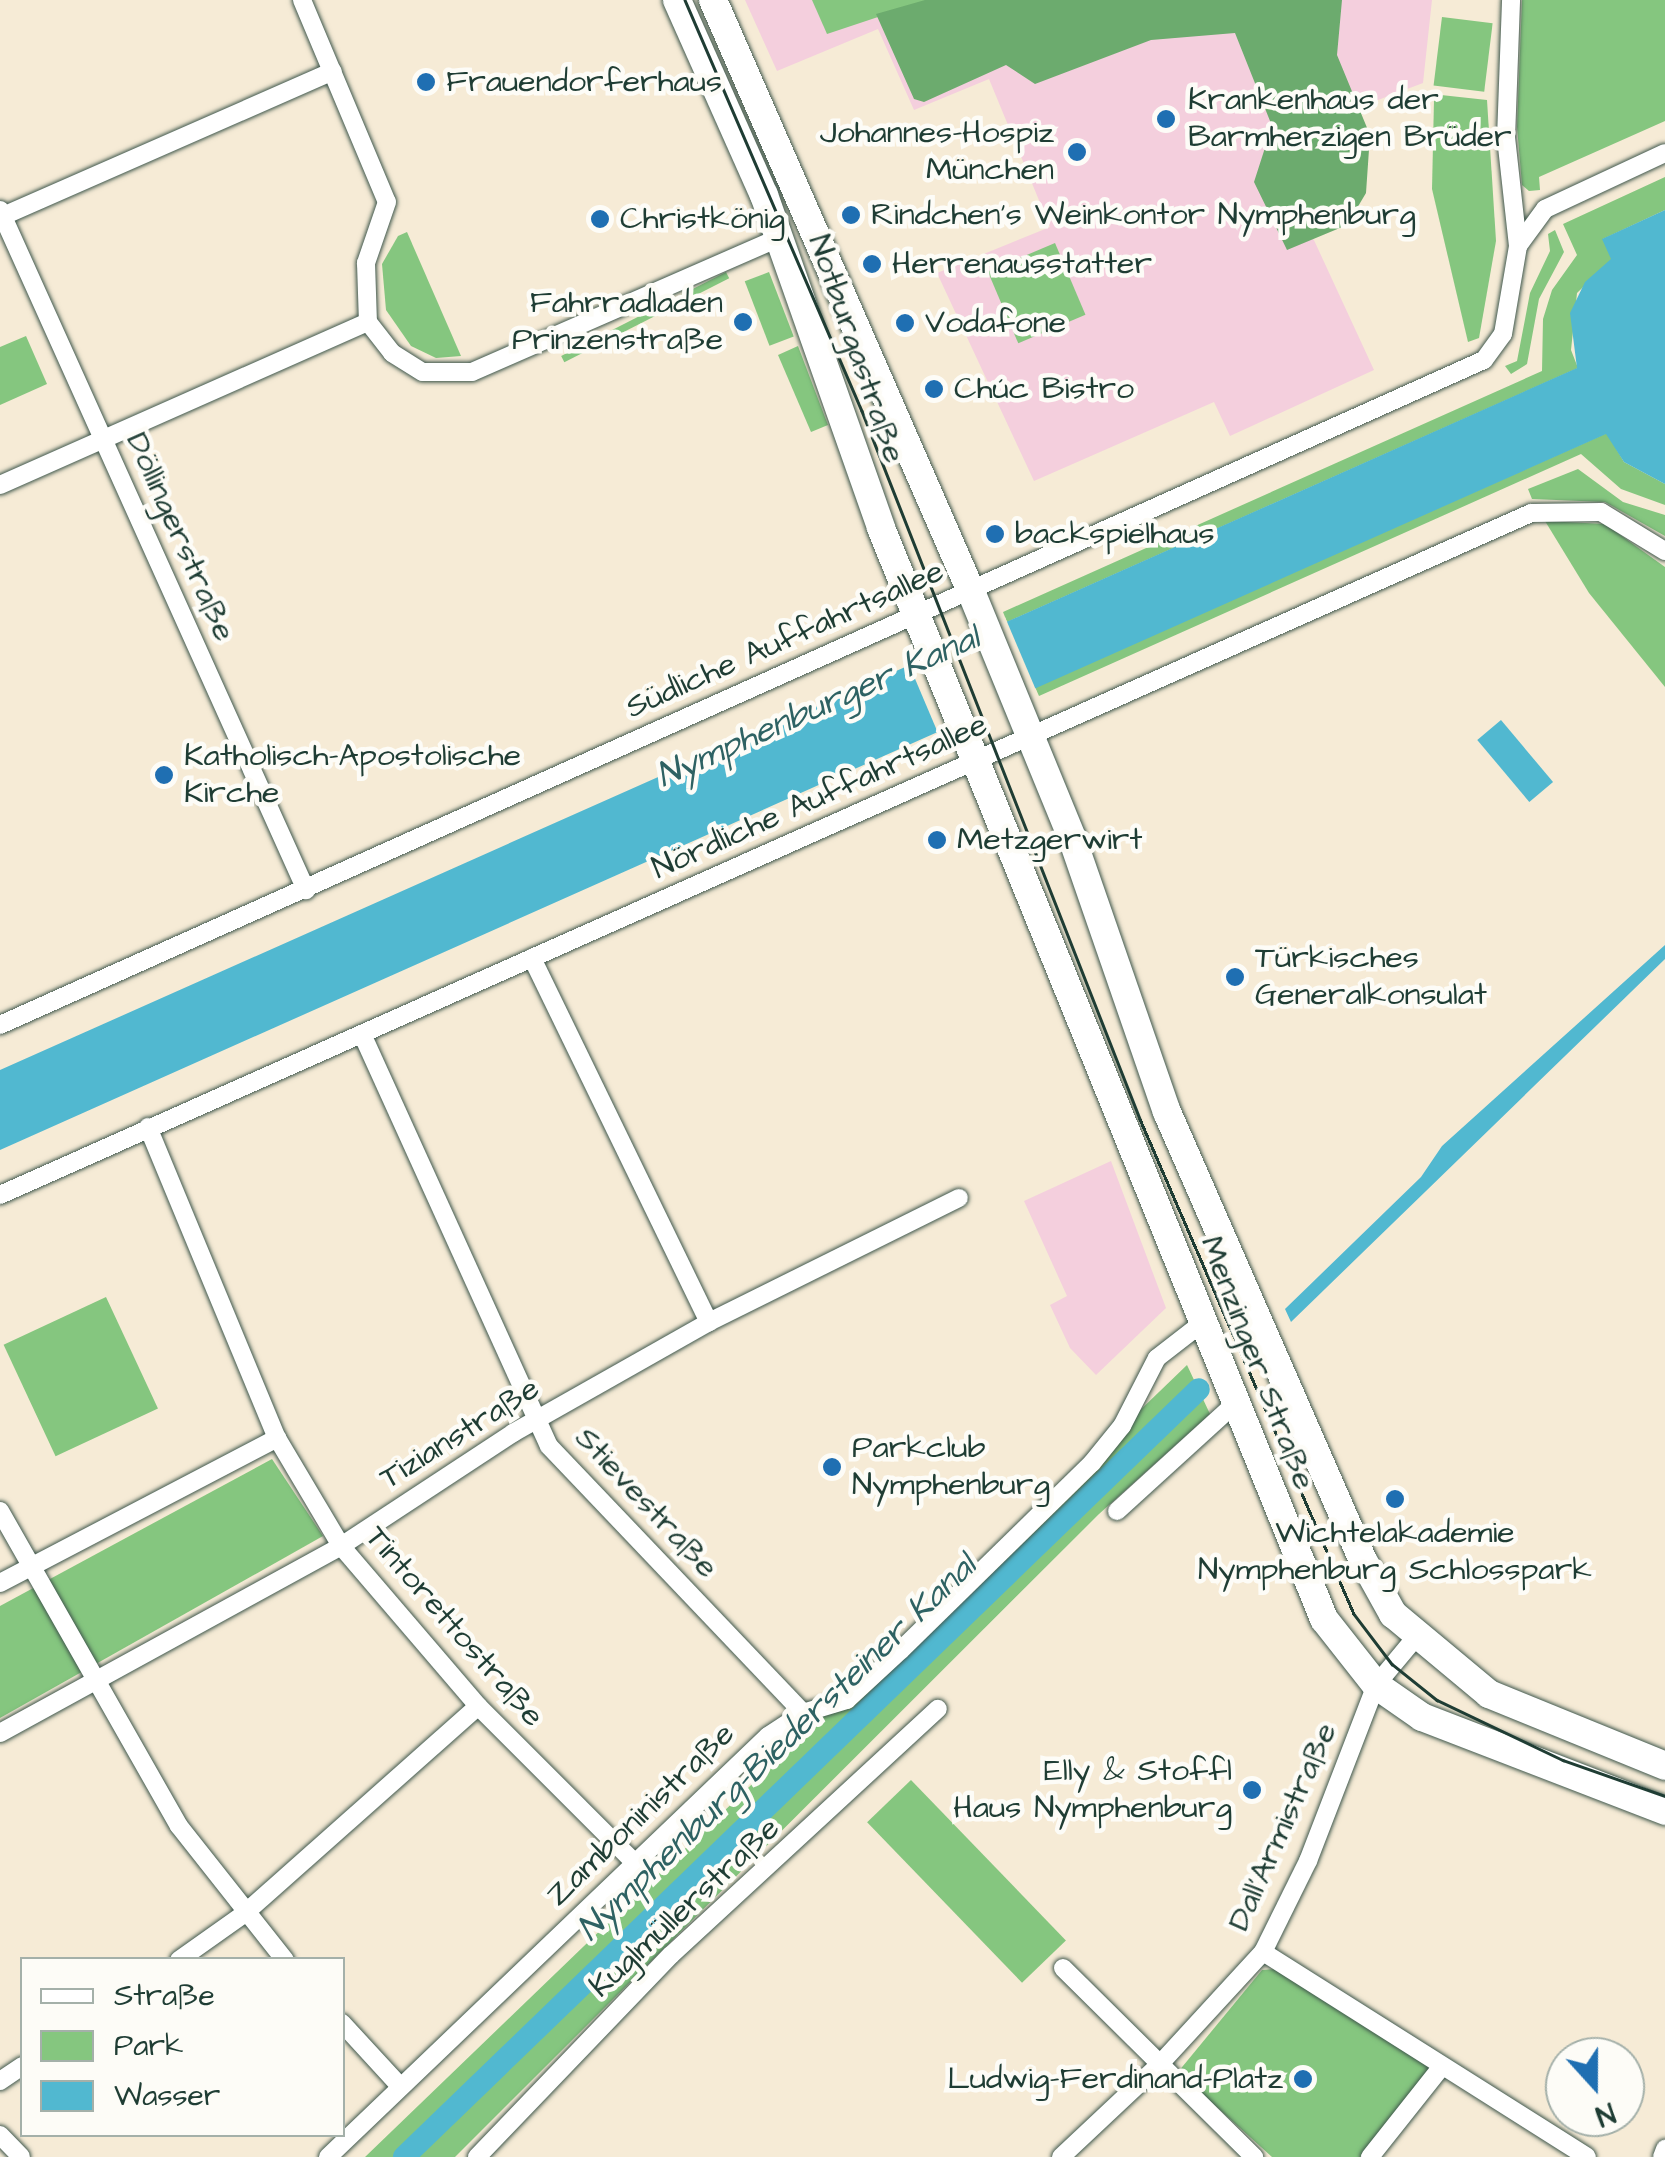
<!DOCTYPE html>
<html>
<head>
<meta charset="utf-8">
<style>
  body { margin:0 }
  #map { position:relative; width:1665px; height:2157px; overflow:hidden; background:#f6ebd6; font-family:"Architects Daughter",sans-serif }
  div>[style] { position:absolute }
  .built>* { inset:0; background:#f4cfdd }
  .green>* { inset:0; background:#85c67f; transform-origin:0 0 }
  .forest>* { inset:0; background:#6cab6e }
  .water>* { inset:0; background:#51b8d0; transform-origin:0 0 }
  .pier>* { inset:0; background:#f6ebd6; transform-origin:0 0 }
  .canal>* { height:22px; margin:-11px; padding:0 11px; transform-origin:11px; border-radius:11px; background:#51b8d0 }
  .roads { filter:drop-shadow(0 0 2px #3f574c) drop-shadow(0 0 2px #3f574c) }
  .minor>* { height:18px; margin:-9px; padding:0 9px; transform-origin:9px; border-radius:9px; background:#fff }
  .primary>* { height:28px; margin:-14px; padding:0 14px; transform-origin:14px; border-radius:14px; background:#fff }
  .tram>* { height:2.5px; margin:-1.25px; padding:0 1.25px; transform-origin:1.25px; border-radius:1.25px; background:#1f3d34 }
  .dots>* { width:28px; height:28px; translate:-50% -50%; box-sizing:border-box; border:5px solid #fdfcf7; border-radius:50% }
  span { translate:-50% -50%; white-space:nowrap; text-align:center; line-height:1.15; -webkit-text-stroke:9px #fdfcf7; paint-order:stroke }
  .poi-label { font-size:32px; color:#1f3d34 }
  .left { translate:0 -50%; text-align:left }
  .right { translate:-100% -50%; text-align:right }
  .street-label { font-size:32px; color:#1f3d34 }
  .water-label { font-size:35px; color:#2e6263; font-style:italic }
  .legend { position:absolute; left:20px; top:1957px; width:325px; height:180px; box-sizing:border-box; background:#fdfcf7; border:2px solid #a4b0a9; margin:0; padding:12px 18px; list-style:none; font-size:30px; color:#1f3d34 }
  .legend li { display:flex; align-items:center; gap:20px; height:50px }
  .legend b { width:50px; border:2px solid #a4b0a9 }
  .north { position:absolute; left:1545px; top:2037px; width:100px; height:100px; box-sizing:border-box; background:#fdfcf7; border:2px solid #a4b0a9; border-radius:50%; rotate:159deg; font-size:28px; font-weight:700; line-height:40px; text-align:center; color:#1f3d34 }
  .north::after { content:''; display:block; margin:auto; width:35px; height:45px; background:#1f6fb2; clip-path:polygon(50% 0,100% 100%,50% 72%,0 100%) }
</style>
</head>
<body>
<div id="map">
  <div class="built">
    <div style="clip-path:polygon(745px 0,1432px 0,1423px 83px,1304px 128px,1301px 212px,1374px 370px,1230px 436px,1214px 402px,1034px 481px,937px 273px,1050px 227px,989px 79px,914px 110px,878px 29px,777px 71px)"></div>
    <div style="clip-path:polygon(1111px 1161px,1166px 1308px,1096px 1375px,1070px 1348px,1050px 1305px,1067px 1296px,1024px 1201px)"></div>
  </div>
  <div class="green">
    <div style="clip-path:polygon(812px 0,925px 0,926px 1px,827px 34px)"></div>
    <div style="clip-path:polygon(1522px 0,1665px 0,1665px 121px,1539px 177px,1540px 190px,1529px 191px,1522px 185px,1517px 127px)"></div>
    <div style="left:1442px;top:17px;width:51px;height:69px;rotate:7deg"></div>
    <div style="clip-path:polygon(1441px 95px,1487px 100px,1496px 241px,1479px 338px,1468px 342px,1432px 189px,1434px 100px)"></div>
    <div style="clip-path:polygon(1665px 177px,1665px 210px,1603px 239px,1612px 259px,1577px 293px,1571px 350px,1578px 368px,1007px 622px,1003px 612px,1542px 371px,1543px 319px,1552px 290px,1577px 255px,1563px 224px)"></div>
    <div style="clip-path:polygon(1555px 230px,1564px 252px,1539px 299px,1527px 364px,1511px 374px,1505px 366px,1517px 361px,1530px 293px,1550px 251px,1548px 234px)"></div>
    <div style="clip-path:polygon(407px 232px,461px 356px,436px 358px,411px 346px,386px 310px,382px 264px,398px 236px)"></div>
    <div style="left:1055px;top:243px;width:78px;height:73px;rotate:67deg"></div>
    <div style="left:726px;top:272px;width:7px;height:185px;rotate:63deg"></div>
    <div style="left:769px;top:272px;width:69px;height:26px;rotate:69deg"></div>
    <div style="clip-path:polygon(26px 336px,47px 384px,0 405px,0 347px)"></div>
    <div style="clip-path:polygon(798px 346px,828px 425px,811px 432px,778px 355px)"></div>
    <div style="clip-path:polygon(1607px 433px,1624px 462px,1665px 484px,1665px 505px,1621px 489px,1581px 454px,1039px 696px,1035px 687px)"></div>
    <div style="clip-path:polygon(1578px 469px,1623px 502px,1665px 515px,1665px 536px,1605px 502px,1532px 499px,1528px 489px)"></div>
    <div style="clip-path:polygon(1545px 521px,1605px 524px,1665px 567px,1665px 687px,1589px 593px)"></div>
    <div style="left:106px;top:1297px;width:123px;height:113px;rotate:65deg"></div>
    <div style="clip-path:polygon(1187px 1365px,1210px 1414px,1099px 1514px,455px 2157px,365px 2157px)"></div>
    <div style="clip-path:polygon(272px 1459px,323px 1536px,0 1718px,0 1606px)"></div>
    <div style="left:911px;top:1780px;width:223px;height:61px;rotate:46deg"></div>
    <div style="clip-path:polygon(1277px 1969px,1430px 2068px,1360px 2157px,1272px 2157px,1178px 2072px,1262px 1970px)"></div>
  </div>
  <div class="forest">
    <div style="clip-path:polygon(925px 0,1342px 0,1337px 55px,1370px 135px,1366px 193px,1347px 225px,1287px 250px,1254px 182px,1272px 126px,1235px 33px,1151px 40px,1035px 84px,1006px 65px,924px 102px,914px 99px,876px 14px)"></div>
  </div>
  <div class="water">
    <div style="clip-path:polygon(1665px 210px,1665px 484px,1624px 462px,1606px 434px,0 1150px,0 1070px,1577px 368px,1570px 313px,1585px 282px,1611px 259px,1602px 239px)"></div>
    <div style="left:1501px;top:720px;width:81px;height:31px;rotate:50deg"></div>
    <div style="clip-path:polygon(1665px 945px,1665px 959px,1291px 1322px,1285px 1309px,1421px 1177px,1442px 1146px)"></div>
  </div>
  <div class="pier">
    <div style="left:1005px;top:617px;width:82px;height:107px;rotate:67deg"></div>
  </div>
  <div class="canal">
    <div style="left:404px;top:2157px;width:1105px;rotate:-44.01deg"></div>
  </div>
  <div class="roads">
    <div class="minor">
      <div style="left:302px;top:0;width:219px;rotate:67.2deg"></div>
      <div style="left:387px;top:202px;width:65px;rotate:109deg"></div>
      <div style="left:366px;top:263px;width:59px;rotate:88.1deg"></div>
      <div style="left:368px;top:322px;width:39px;rotate:52deg"></div>
      <div style="left:392px;top:353px;width:36px;rotate:32deg"></div>
      <div style="left:423px;top:372px;width:49px"></div>
      <div style="left:472px;top:372px;width:337px;rotate:-23.6deg"></div>
      <div style="left:0;top:210px;width:746px;rotate:65.77deg"></div>
      <div style="left:3px;top:216px;width:360px;rotate:-23.7deg"></div>
      <div style="left:1518px;top:246px;width:46px;rotate:-53.9deg"></div>
      <div style="left:1545px;top:209px;width:132px;rotate:-25deg"></div>
      <div style="left:0;top:485px;width:402px;rotate:-23.9deg"></div>
      <div style="left:532px;top:958px;width:405px;rotate:64.1deg"></div>
      <div style="left:0;top:1025px;width:1626px;rotate:-24.14deg"></div>
      <div style="left:1484px;top:360px;width:32px;rotate:-54deg"></div>
      <div style="left:1503px;top:334px;width:89px;rotate:-80.3deg"></div>
      <div style="left:1518px;top:246px;width:109px;rotate:-96.3deg"></div>
      <div style="left:1506px;top:138px;width:138px;rotate:-87.9deg"></div>
      <div style="left:362px;top:1034px;width:452px;rotate:65.6deg"></div>
      <div style="left:549px;top:1446px;width:369px;rotate:46.4deg"></div>
      <div style="left:148px;top:1127px;width:337px;rotate:67.5deg"></div>
      <div style="left:277px;top:1438px;width:126px;rotate:59.3deg"></div>
      <div style="left:341px;top:1546px;width:211px;rotate:49.4deg"></div>
      <div style="left:478px;top:1706px;width:222px;rotate:45deg"></div>
      <div style="left:0;top:1195px;width:1676px;rotate:-24.01deg"></div>
      <div style="left:1531px;top:513px;width:70px;rotate:-0.8deg"></div>
      <div style="left:1601px;top:512px;width:75px;rotate:31.4deg"></div>
      <div style="left:0;top:1511px;width:362px;rotate:60.4deg"></div>
      <div style="left:179px;top:1826px;width:171px;rotate:51.7deg"></div>
      <div style="left:1117px;top:1511px;width:165px;rotate:-42.3deg"></div>
      <div style="left:0;top:1583px;width:313px;rotate:-27.6deg"></div>
      <div style="left:0;top:1733px;width:389px;rotate:-28.7deg"></div>
      <div style="left:341px;top:1546px;width:206px;rotate:-33.3deg"></div>
      <div style="left:513px;top:1433px;width:225px;rotate:-29.5deg"></div>
      <div style="left:709px;top:1322px;width:279px;rotate:-26.4deg"></div>
      <div style="left:1263px;top:1952px;width:383px;rotate:32.3deg"></div>
      <div style="left:179px;top:1960px;width:80px;rotate:-35.3deg"></div>
      <div style="left:244px;top:1914px;width:313px;rotate:-41.6deg"></div>
      <div style="left:1063px;top:1968px;width:269px;rotate:44.7deg"></div>
      <div style="left:342px;top:2023px;width:86px;rotate:47.4deg"></div>
      <div style="left:0;top:2081px;width:27px;rotate:-34deg"></div>
      <div style="left:0;top:2135px;width:30px;rotate:46deg"></div>
      <div style="left:328px;top:2157px;width:609px;rotate:-43.74deg"></div>
      <div style="left:768px;top:1736px;width:42px;rotate:-33.3deg"></div>
      <div style="left:803px;top:1713px;width:46px;rotate:-16.5deg"></div>
      <div style="left:847px;top:1700px;width:74px;rotate:-42.8deg"></div>
      <div style="left:901px;top:1650px;width:267px;rotate:-44.4deg"></div>
      <div style="left:1092px;top:1463px;width:48px;rotate:-51deg"></div>
      <div style="left:1122px;top:1426px;width:76px;rotate:-62.8deg"></div>
      <div style="left:1157px;top:1358px;width:62px;rotate:-37.8deg"></div>
      <div style="left:477px;top:2157px;width:280px;rotate:-46.2deg"></div>
      <div style="left:671px;top:1955px;width:363px;rotate:-42.7deg"></div>
      <div style="left:1061px;top:2157px;width:134px;rotate:-43.2deg"></div>
      <div style="left:1159px;top:2065px;width:154px;rotate:-47.4deg"></div>
      <div style="left:1263px;top:1952px;width:102px;rotate:-63.7deg"></div>
      <div style="left:1308px;top:1861px;width:189px;rotate:-68.9deg"></div>
      <div style="left:1376px;top:1685px;width:62px;rotate:-50.2deg"></div>
      <div style="left:1370px;top:2157px;width:116px;rotate:-51.6deg"></div>
      <div style="left:1662px;top:2157px;width:9px;rotate:-69deg"></div>
    </div>
    <div class="primary">
      <div style="left:677px;top:0;width:214px;rotate:66deg"></div>
      <div style="left:764px;top:195px;width:353px;rotate:70.6deg"></div>
      <div style="left:881px;top:528px;width:1178px;rotate:67.9deg"></div>
      <div style="left:1324px;top:1619px;width:84px;rotate:51.8deg"></div>
      <div style="left:1376px;top:1685px;width:56px;rotate:34.8deg"></div>
      <div style="left:1422px;top:1717px;width:261px;rotate:21.1deg"></div>
      <div style="left:713px;top:0;width:643px;rotate:66.43deg"></div>
      <div style="left:970px;top:589px;width:269px;rotate:67.7deg"></div>
      <div style="left:1072px;top:838px;width:290px;rotate:70.9deg"></div>
      <div style="left:1167px;top:1112px;width:491px;rotate:66.4deg"></div>
      <div style="left:1364px;top:1562px;width:60px;rotate:60.9deg"></div>
      <div style="left:1393px;top:1614px;width:125px;rotate:39.8deg"></div>
      <div style="left:1489px;top:1694px;width:190px;rotate:22.2deg"></div>
    </div>
  </div>
  <div class="tram">
    <div style="left:685px;top:0;width:447px;rotate:66.7deg"></div>
    <div style="left:862px;top:411px;width:761px;rotate:68.56deg"></div>
    <div style="left:1140px;top:1119px;width:539px;rotate:66.62deg"></div>
    <div style="left:1354px;top:1614px;width:63px;rotate:52.8deg"></div>
    <div style="left:1392px;top:1664px;width:58px;rotate:38.7deg"></div>
    <div style="left:1437px;top:1700px;width:140px;rotate:25.5deg"></div>
    <div style="left:1563px;top:1760px;width:108px;rotate:19.4deg"></div>
  </div>
  <div class="dots">
    <div style="left:426px;top:82px;background:#1f6fb2"></div>
    <div style="left:1166px;top:119px;background:#1f6fb2"></div>
    <div style="left:1077px;top:152px;background:#1f6fb2"></div>
    <div style="left:851px;top:215px;background:#1f6fb2"></div>
    <div style="left:600px;top:219px;background:#1f6fb2"></div>
    <div style="left:872px;top:264px;background:#1f6fb2"></div>
    <div style="left:743px;top:322px;background:#1f6fb2"></div>
    <div style="left:905px;top:323px;background:#1f6fb2"></div>
    <div style="left:934px;top:389px;background:#1f6fb2"></div>
    <div style="left:995px;top:534px;background:#1f6fb2"></div>
    <div style="left:164px;top:775px;background:#1f6fb2"></div>
    <div style="left:937px;top:840px;background:#1f6fb2"></div>
    <div style="left:1235px;top:977px;background:#1f6fb2"></div>
    <div style="left:832px;top:1467px;background:#1f6fb2"></div>
    <div style="left:1395px;top:1499px;background:#1f6fb2"></div>
    <div style="left:1252px;top:1790px;background:#1f6fb2"></div>
    <div style="left:1303px;top:2079px;background:#1f6fb2"></div>
  </div>
  <div class="poi-label">
    <span class="left" style="left:446px;top:82px">Frauendorferhaus</span>
    <span class="left" style="left:1188px;top:119px">Krankenhaus der<br>Barmherzigen Brüder</span>
    <span class="right" style="left:1054px;top:152px">Johannes-Hospiz<br>München</span>
    <span class="left" style="left:871px;top:215px">Rindchen's Weinkontor Nymphenburg</span>
    <span class="left" style="left:620px;top:219px">Christkönig</span>
    <span class="left" style="left:892px;top:264px">Herrenausstatter</span>
    <span class="right" style="left:723px;top:322px">Fahrradladen<br>Prinzenstraße</span>
    <span class="left" style="left:925px;top:323px">Vodafone</span>
    <span class="left" style="left:954px;top:389px">Chúc Bistro</span>
    <span class="left" style="left:1015px;top:534px">backspielhaus</span>
    <span class="left" style="left:184px;top:775px">Katholisch-Apostolische<br>Kirche</span>
    <span class="left" style="left:957px;top:840px">Metzgerwirt</span>
    <span class="left" style="left:1255px;top:977px">Türkisches<br>Generalkonsulat</span>
    <span class="left" style="left:852px;top:1467px">Parkclub<br>Nymphenburg</span>
    <span style="left:1395px;top:1552px">Wichtelakademie<br>Nymphenburg Schlosspark</span>
    <span class="right" style="left:1232px;top:1790px">Elly &amp; Stoffl<br>Haus Nymphenburg</span>
    <span class="right" style="left:1283px;top:2079px">Ludwig-Ferdinand-Platz</span>
  </div>
  <div class="street-label">
    <span style="left:856px;top:349px;rotate:71deg">Notburgastraße</span>
    <span style="left:180px;top:537px;rotate:66deg">Döllingerstraße</span>
    <span style="left:785px;top:640px;rotate:-24deg">Südliche Auffahrtsallee</span>
    <span style="left:820px;top:797px;rotate:-24deg">Nördliche Auffahrtsallee</span>
    <span style="left:1257px;top:1363px;rotate:69deg">Menzinger Straße</span>
    <span style="left:460px;top:1434px;rotate:-32deg">Tizianstraße</span>
    <span style="left:646px;top:1503px;rotate:47deg">Stievestraße</span>
    <span style="left:454px;top:1627px;rotate:49deg">Tintorettostraße</span>
    <span style="left:641px;top:1815px;rotate:-44deg">Zamboninistraße</span>
    <span style="left:1283px;top:1827px;rotate:-66deg">Dall'Armistraße</span>
    <span style="left:685px;top:1908px;rotate:-43deg">Kuglmüllerstraße</span>
  </div>
  <div class="water-label">
    <span style="left:818px;top:707px;rotate:-24deg">Nymphenburger Kanal</span>
    <span style="left:777px;top:1748px;rotate:-44deg">Nymphenburg-Biedersteiner Kanal</span>
  </div>
  <ul class="legend">
  <li><b style="height:12px;background:#fff"></b>Straße</li>
  <li><b style="height:28px;background:#85c67f"></b>Park</li>
  <li><b style="height:28px;background:#51b8d0"></b>Wasser</li>
  </ul>
  <div class="north">N</div>
</div>
</body>
</html>
